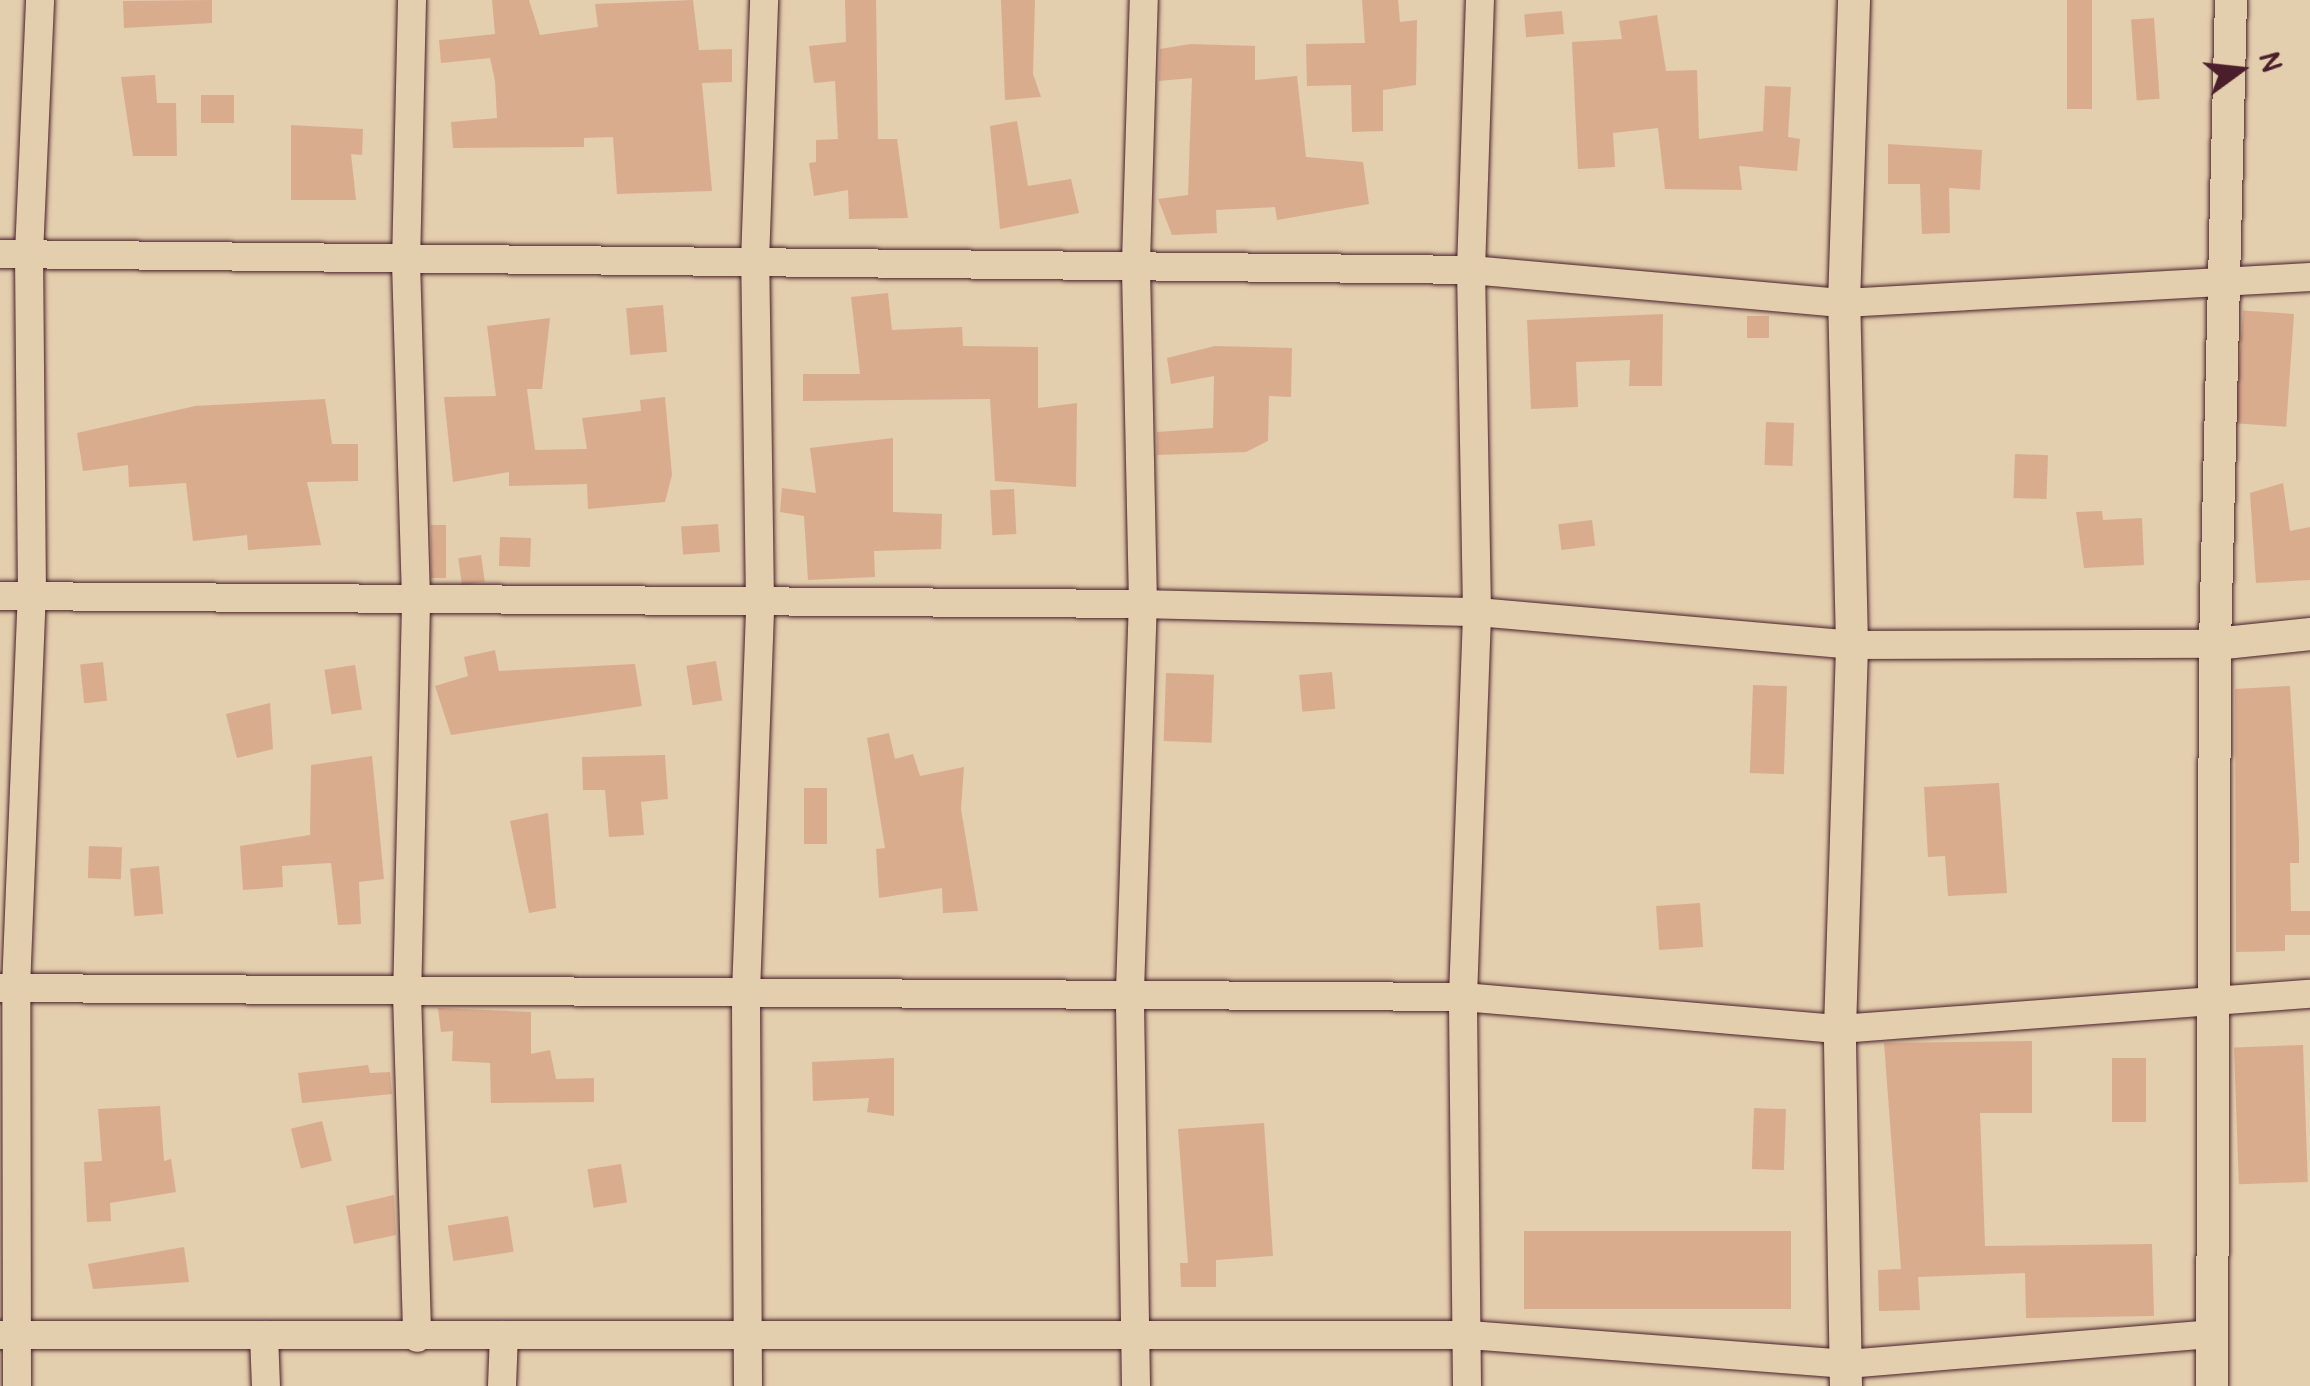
<!DOCTYPE html>
<html>
<head>
<meta charset="utf-8">
<style>
  body { margin:0 }
  #map { position:relative; width:2310px; height:1386px; overflow:hidden; background:#e3cead; font-family:Pangolin,sans-serif }
  div>[style] { position:absolute }
  .building>* { inset:0; background:#daac8e; transform-origin:0 0 }
  .roads { filter:drop-shadow(0 0 2px #4a1f2b) drop-shadow(0 0 2px #4a1f2b) }
  .minor>* { height:28px; margin:-14px; padding:0 14px; transform-origin:14px; border-radius:14px; background:#e3cead }
  .tertiary>* { height:32px; margin:-16px; padding:0 16px; transform-origin:16px; border-radius:16px; background:#e3cead }
  span { translate:-50% -50%; white-space:nowrap; text-align:center; line-height:1.15; -webkit-text-stroke:8px #e3cead; paint-order:stroke }
  .north { position:absolute; left:2190px; top:20px; width:100px; height:100px; -webkit-text-stroke:8px #e3cead; paint-order:stroke; rotate:75deg; font-size:28px; font-weight:700; line-height:40px; text-align:center; color:#4a1f2b }
  .north::after { content:''; display:block; margin:auto; width:35px; height:45px; background:#4a1f2b; clip-path:polygon(50% 0,100% 100%,50% 72%,0 100%) }
</style>
</head>
<body>
<div id="map">
  <div class="building">
    <div style="clip-path:polygon(212px 0,212px 23px,124px 28px,123px 1px)"></div>
    <div style="clip-path:polygon(492px 0,529px 0,540px 35px,598px 27px,595px 4px,693px 0,699px 50px,732px 49px,732px 82px,702px 83px,712px 191px,617px 194px,613px 137px,584px 138px,584px 147px,453px 148px,451px 122px,497px 118px,495px 81px,490px 58px,441px 63px,439px 40px,495px 34px)"></div>
    <div style="clip-path:polygon(845px 0,876px 0,878px 139px,897px 139px,908px 218px,849px 219px,848px 190px,814px 196px,809px 163px,816px 162px,816px 140px,838px 139px,835px 81px,814px 83px,809px 46px,846px 42px)"></div>
    <div style="clip-path:polygon(1001px 0,1035px 0,1033px 74px,1041px 97px,1005px 100px)"></div>
    <div style="clip-path:polygon(1362px 0,1398px 0,1400px 22px,1417px 20px,1416px 85px,1383px 90px,1383px 131px,1352px 132px,1351px 85px,1307px 86px,1306px 44px,1365px 43px)"></div>
    <div style="left:2067px;top:0;width:25px;height:109px"></div>
    <div style="left:1562px;top:11px;width:23px;height:38px;rotate:85deg"></div>
    <div style="clip-path:polygon(1657px 15px,1666px 71px,1697px 70px,1699px 139px,1763px 131px,1765px 86px,1791px 87px,1788px 137px,1800px 139px,1797px 171px,1739px 166px,1742px 190px,1665px 189px,1658px 128px,1613px 133px,1615px 167px,1578px 169px,1572px 42px,1622px 39px,1619px 21px)"></div>
    <div style="left:2154px;top:18px;width:81px;height:23px;rotate:86deg"></div>
    <div style="clip-path:polygon(1190px 44px,1255px 46px,1255px 80px,1297px 76px,1306px 157px,1363px 162px,1369px 204px,1277px 220px,1275px 207px,1216px 210px,1217px 233px,1172px 235px,1158px 199px,1188px 195px,1192px 78px,1159px 81px,1160px 49px)"></div>
    <div style="clip-path:polygon(155px 75px,157px 103px,176px 103px,177px 156px,133px 156px,121px 77px)"></div>
    <div style="left:201px;top:95px;width:33px;height:28px"></div>
    <div style="clip-path:polygon(1017px 121px,1028px 186px,1071px 179px,1079px 213px,1000px 229px,990px 126px)"></div>
    <div style="clip-path:polygon(291px 125px,363px 129px,362px 155px,351px 154px,356px 200px,291px 200px)"></div>
    <div style="clip-path:polygon(1888px 144px,1982px 150px,1980px 190px,1949px 188px,1950px 233px,1922px 234px,1920px 184px,1888px 184px)"></div>
    <div style="clip-path:polygon(888px 293px,892px 330px,962px 327px,963px 346px,1038px 347px,1038px 408px,1077px 403px,1076px 487px,995px 481px,990px 399px,803px 401px,803px 374px,860px 374px,851px 297px)"></div>
    <div style="left:663px;top:305px;width:47px;height:37px;rotate:85deg"></div>
    <div style="clip-path:polygon(1663px 314px,1662px 386px,1629px 386px,1630px 360px,1576px 362px,1578px 407px,1531px 409px,1527px 320px)"></div>
    <div style="left:2294px;top:314px;width:113px;height:51px;rotate:94deg"></div>
    <div style="left:1747px;top:316px;width:22px;height:22px"></div>
    <div style="clip-path:polygon(550px 318px,542px 389px,527px 389px,535px 450px,587px 449px,582px 418px,641px 411px,640px 400px,665px 397px,672px 475px,665px 502px,588px 509px,587px 484px,509px 486px,509px 472px,453px 482px,444px 397px,496px 396px,487px 326px)"></div>
    <div style="clip-path:polygon(1215px 346px,1292px 348px,1291px 397px,1269px 396px,1268px 441px,1246px 452px,1157px 455px,1157px 432px,1213px 428px,1214px 376px,1171px 384px,1167px 358px)"></div>
    <div style="clip-path:polygon(325px 399px,332px 444px,358px 444px,358px 481px,307px 482px,321px 545px,248px 550px,247px 535px,193px 541px,186px 483px,129px 487px,128px 465px,83px 471px,77px 433px,195px 406px)"></div>
    <div style="left:1766px;top:422px;width:28px;height:43px;rotate:2deg"></div>
    <div style="clip-path:polygon(893px 438px,893px 512px,942px 514px,941px 549px,874px 551px,875px 577px,808px 580px,804px 516px,780px 512px,782px 488px,816px 493px,810px 448px)"></div>
    <div style="left:2015px;top:454px;width:33px;height:44px;rotate:2deg"></div>
    <div style="clip-path:polygon(2283px 483px,2290px 531px,2310px 527px,2310px 580px,2256px 583px,2250px 493px)"></div>
    <div style="left:1014px;top:489px;width:45px;height:24px;rotate:87deg"></div>
    <div style="clip-path:polygon(2102px 511px,2103px 520px,2142px 518px,2144px 565px,2084px 568px,2076px 512px)"></div>
    <div style="left:1592px;top:520px;width:26px;height:34px;rotate:83deg"></div>
    <div style="left:718px;top:524px;width:28px;height:37px;rotate:86deg"></div>
    <div style="left:431px;top:525px;width:15px;height:53px"></div>
    <div style="left:500px;top:537px;width:31px;height:29px;rotate:2deg"></div>
    <div style="left:481px;top:555px;width:27px;height:23px;rotate:82deg"></div>
    <div style="clip-path:polygon(495px 650px,499px 671px,635px 664px,642px 706px,451px 735px,435px 686px,468px 676px,464px 657px)"></div>
    <div style="left:716px;top:661px;width:40px;height:30px;rotate:81deg"></div>
    <div style="left:103px;top:662px;width:39px;height:23px;rotate:84deg"></div>
    <div style="left:355px;top:665px;width:45px;height:31px;rotate:81deg"></div>
    <div style="left:1332px;top:672px;width:37px;height:33px;rotate:85deg"></div>
    <div style="left:1166px;top:673px;width:48px;height:68px;rotate:2deg"></div>
    <div style="left:1753px;top:685px;width:34px;height:88px;rotate:2deg"></div>
    <div style="clip-path:polygon(2290px 686px,2299px 840px,2299px 863px,2290px 863px,2291px 911px,2310px 911px,2310px 935px,2285px 935px,2285px 951px,2236px 952px,2235px 689px)"></div>
    <div style="clip-path:polygon(270px 703px,273px 749px,237px 758px,226px 714px)"></div>
    <div style="clip-path:polygon(889px 733px,895px 759px,913px 754px,920px 776px,964px 767px,961px 809px,978px 911px,943px 913px,942px 888px,879px 898px,876px 849px,885px 848px,867px 738px)"></div>
    <div style="clip-path:polygon(665px 755px,668px 799px,641px 802px,644px 835px,609px 837px,605px 790px,583px 790px,582px 757px)"></div>
    <div style="clip-path:polygon(372px 756px,384px 879px,359px 882px,361px 924px,338px 925px,331px 863px,282px 866px,283px 887px,243px 890px,240px 846px,310px 835px,311px 765px)"></div>
    <div style="clip-path:polygon(1999px 783px,2007px 893px,1948px 896px,1945px 856px,1928px 857px,1924px 787px)"></div>
    <div style="left:804px;top:788px;width:23px;height:56px"></div>
    <div style="clip-path:polygon(548px 813px,556px 908px,529px 913px,510px 821px)"></div>
    <div style="left:89px;top:846px;width:33px;height:32px;rotate:2deg"></div>
    <div style="left:159px;top:866px;width:48px;height:29px;rotate:85deg"></div>
    <div style="left:1700px;top:903px;width:44px;height:44px;rotate:86deg"></div>
    <div style="clip-path:polygon(438px 1008px,531px 1012px,531px 1054px,550px 1050px,556px 1079px,594px 1078px,594px 1102px,491px 1103px,490px 1063px,452px 1061px,453px 1031px,441px 1032px)"></div>
    <div style="clip-path:polygon(2032px 1041px,2032px 1113px,1980px 1113px,1985px 1246px,2152px 1244px,2154px 1316px,2026px 1318px,2025px 1273px,1918px 1277px,1920px 1310px,1879px 1311px,1878px 1270px,1901px 1269px,1884px 1043px)"></div>
    <div style="left:2303px;top:1045px;width:137px;height:69px;rotate:88deg"></div>
    <div style="clip-path:polygon(894px 1058px,894px 1116px,867px 1112px,869px 1098px,813px 1101px,812px 1062px)"></div>
    <div style="left:2112px;top:1058px;width:34px;height:64px"></div>
    <div style="clip-path:polygon(368px 1065px,370px 1073px,390px 1072px,392px 1094px,302px 1103px,298px 1073px)"></div>
    <div style="clip-path:polygon(160px 1106px,164px 1161px,171px 1159px,176px 1192px,110px 1203px,111px 1221px,87px 1222px,84px 1162px,102px 1161px,98px 1109px)"></div>
    <div style="left:1754px;top:1108px;width:32px;height:61px;rotate:2deg"></div>
    <div style="left:322px;top:1121px;width:41px;height:32px;rotate:76deg"></div>
    <div style="clip-path:polygon(1264px 1123px,1273px 1256px,1216px 1260px,1216px 1287px,1181px 1287px,1180px 1263px,1188px 1263px,1178px 1129px)"></div>
    <div style="left:621px;top:1164px;width:39px;height:34px;rotate:81deg"></div>
    <div style="clip-path:polygon(394px 1195px,396px 1235px,354px 1244px,346px 1206px)"></div>
    <div style="left:508px;top:1216px;width:36px;height:61px;rotate:81deg"></div>
    <div style="left:1791px;top:1231px;width:78px;height:267px;rotate:90deg"></div>
    <div style="clip-path:polygon(184px 1247px,189px 1282px,93px 1289px,88px 1264px)"></div>
  </div>
  <div class="roads">
    <div class="minor">
      <div style="left:412px;top:0;width:262px;rotate:91.3deg"></div>
      <div style="left:406px;top:262px;width:342px;rotate:88.3deg"></div>
      <div style="left:416px;top:604px;width:389px;rotate:91.3deg"></div>
      <div style="left:407px;top:993px;width:345px;rotate:88.3deg"></div>
      <div style="left:0;top:254px;width:1471px;rotate:0.62deg"></div>
      <div style="left:1471px;top:270px;width:374px;rotate:5.1deg"></div>
      <div style="left:1844px;top:303px;width:467px;rotate:-3.2deg"></div>
      <div style="left:0;top:596px;width:1143px;rotate:0.4deg"></div>
      <div style="left:1143px;top:604px;width:334px;rotate:1.4deg"></div>
      <div style="left:1477px;top:612px;width:376px;rotate:5deg"></div>
      <div style="left:1852px;top:645px;width:363px;rotate:-0.2deg"></div>
      <div style="left:0;top:988px;width:1463px;rotate:0.35deg"></div>
      <div style="left:1463px;top:997px;width:378px;rotate:4.9deg"></div>
      <div style="left:1840px;top:1029px;width:471px;rotate:-4.3deg"></div>
      <div style="left:0;top:1335px;width:1469px"></div>
      <div style="left:1469px;top:1335px;width:379px;rotate:4.4deg"></div>
      <div style="left:1847px;top:1364px;width:368px;rotate:-4.7deg"></div>
      <div style="left:264px;top:1335px;width:51px;rotate:87.8deg"></div>
      <div style="left:17px;top:1386px;width:398px;rotate:-90.1deg"></div>
      <div style="left:16px;top:988px;width:392px;rotate:-87.7deg"></div>
      <div style="left:32px;top:596px;width:342px;rotate:-90.5deg"></div>
      <div style="left:29px;top:254px;width:254px;rotate:-87.5deg"></div>
      <div style="left:502px;top:1386px;width:51px;rotate:-87.8deg"></div>
      <div style="left:748px;top:1386px;width:393px;rotate:-90.3deg"></div>
      <div style="left:746px;top:993px;width:389px;rotate:-87.9deg"></div>
      <div style="left:760px;top:604px;width:342px;rotate:-90.8deg"></div>
      <div style="left:755px;top:262px;width:262px;rotate:-88deg"></div>
      <div style="left:1136px;top:1386px;width:395px;rotate:-90.9deg"></div>
      <div style="left:1130px;top:991px;width:387px;rotate:-88.1deg"></div>
      <div style="left:1143px;top:604px;width:342px;rotate:-91.2deg"></div>
      <div style="left:1136px;top:262px;width:262px;rotate:-88.3deg"></div>
      <div style="left:1467px;top:1386px;width:389px;rotate:-90.6deg"></div>
      <div style="left:1463px;top:997px;width:385px;rotate:-87.9deg"></div>
      <div style="left:1477px;top:612px;width:342px;rotate:-91deg"></div>
      <div style="left:1471px;top:270px;width:270px;rotate:-88.1deg"></div>
    </div>
    <div class="tertiary">
      <div style="left:2215px;top:644px;width:96px;rotate:-6deg"></div>
      <div style="left:1846px;top:1386px;width:357px;rotate:-91deg"></div>
      <div style="left:1840px;top:1029px;width:384px;rotate:-88.2deg"></div>
      <div style="left:1852px;top:645px;width:342px;rotate:-91.3deg"></div>
      <div style="left:1844px;top:303px;width:303px;rotate:-88.1deg"></div>
      <div style="left:2212px;top:1386px;width:742px;rotate:-89.77deg"></div>
      <div style="left:2215px;top:644px;width:644px;rotate:-88.58deg"></div>
    </div>
  </div>
  <div class="north">N</div>
</div>
</body>
</html>
